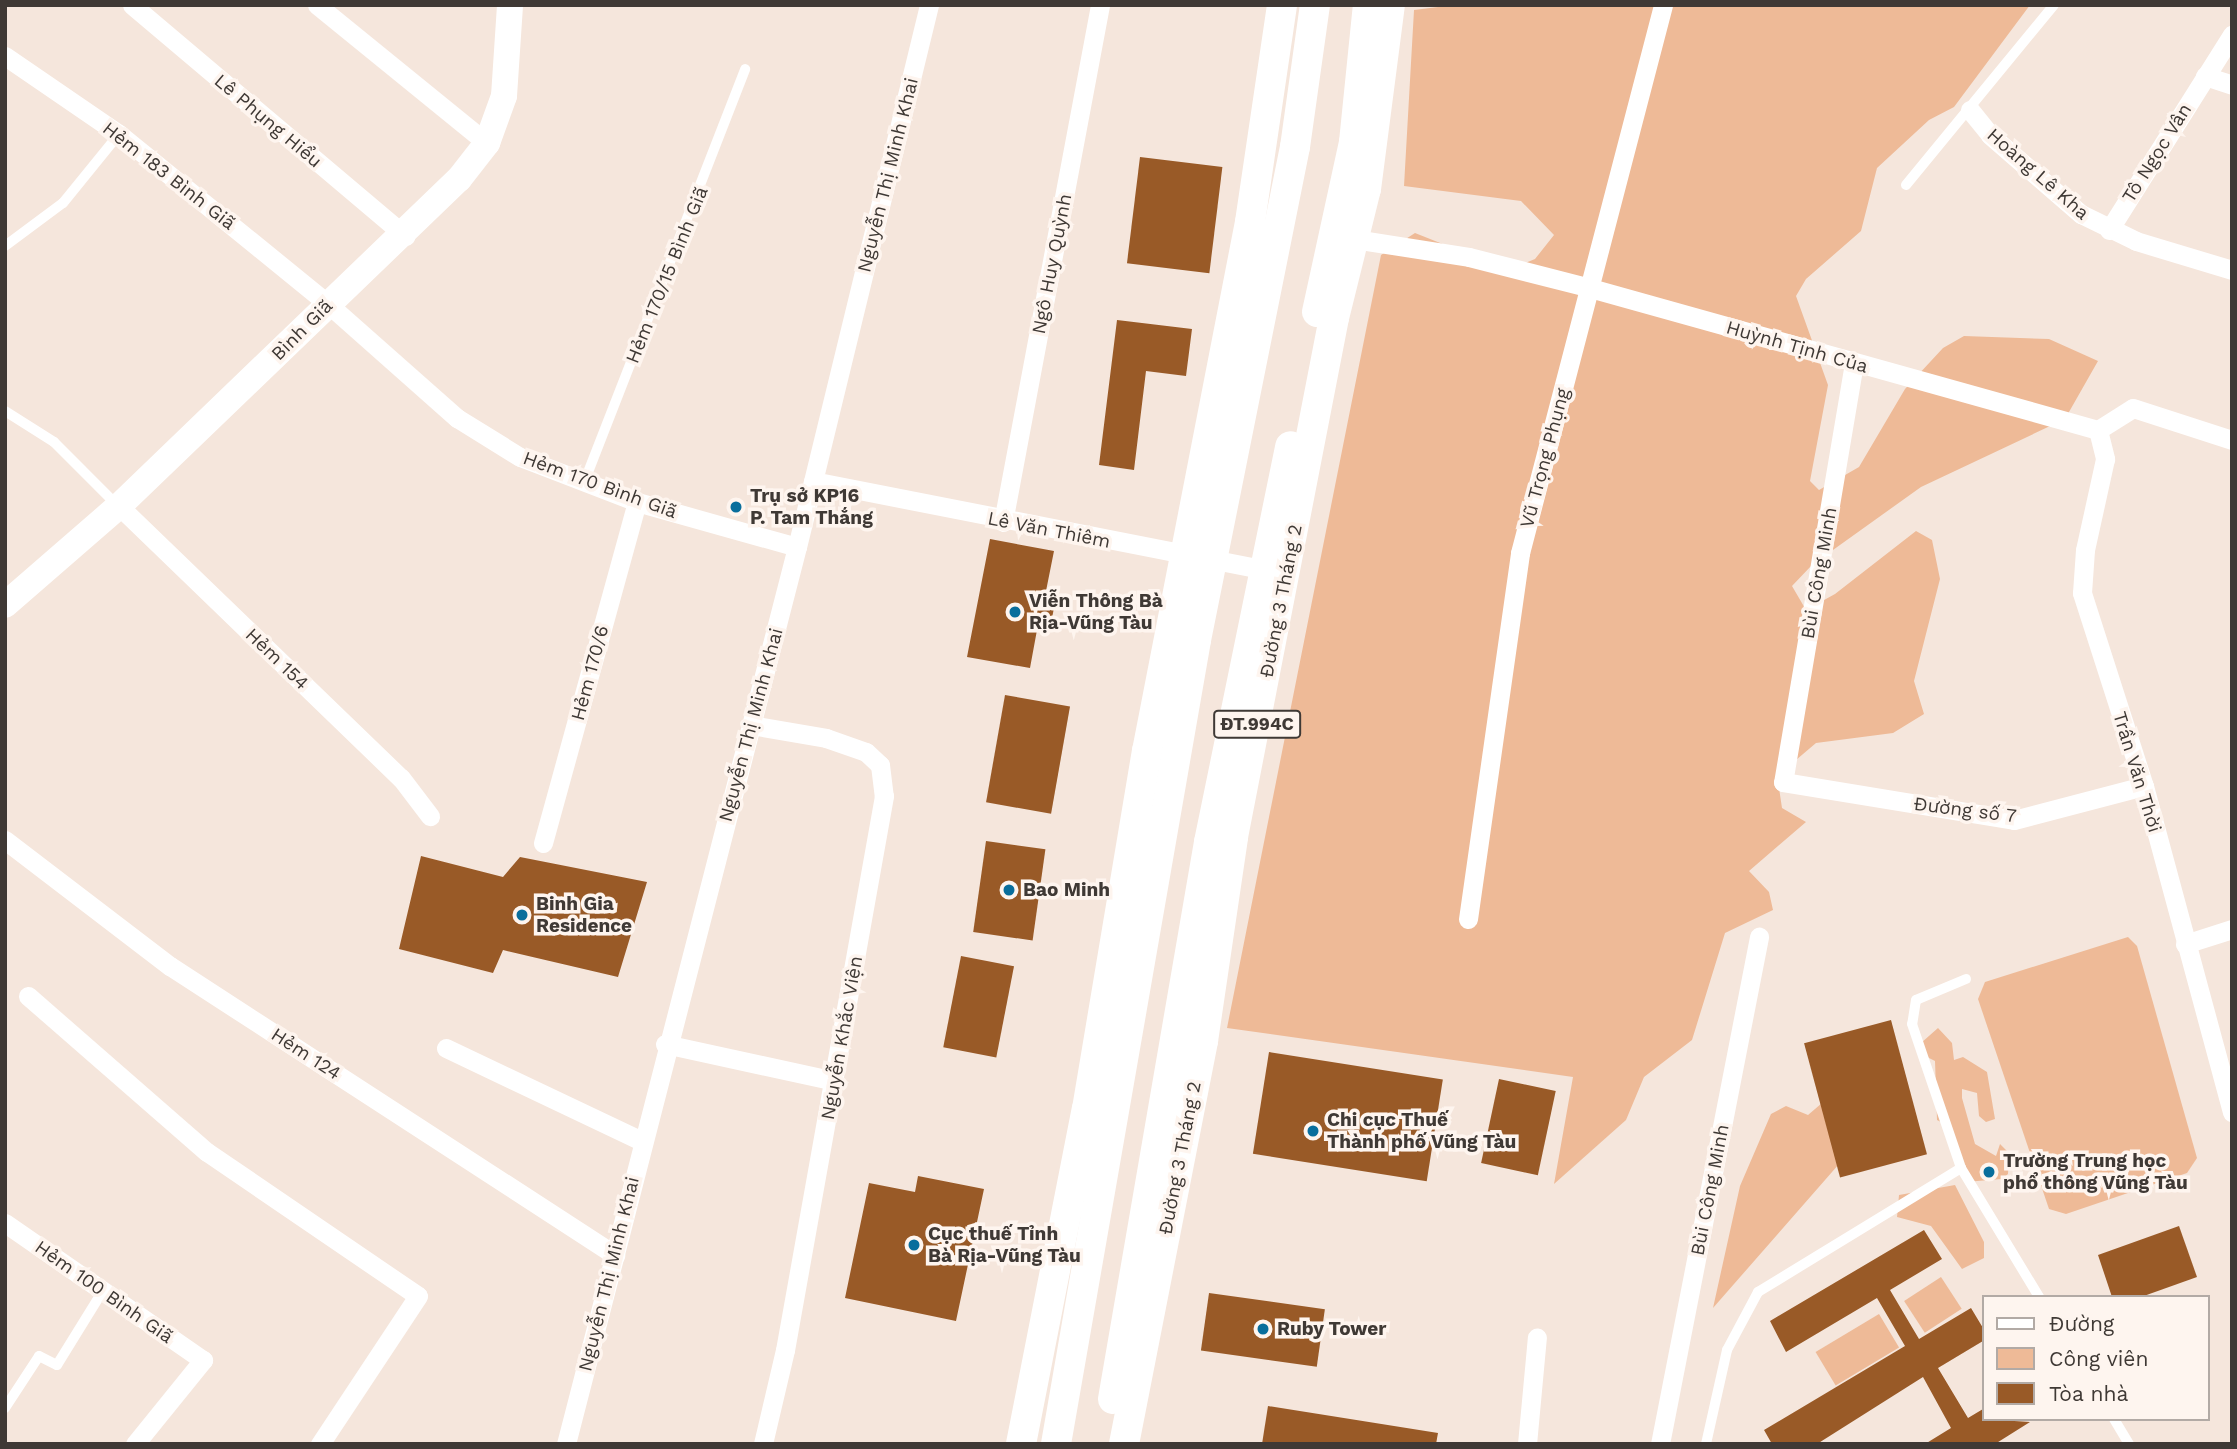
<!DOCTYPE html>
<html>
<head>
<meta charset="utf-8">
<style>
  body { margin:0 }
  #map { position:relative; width:2237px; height:1449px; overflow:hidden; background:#f5e6dc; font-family:"Work Sans",sans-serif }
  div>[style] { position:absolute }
  .green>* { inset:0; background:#eeba97; transform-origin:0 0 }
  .building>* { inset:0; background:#995a27; transform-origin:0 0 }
  .lane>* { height:10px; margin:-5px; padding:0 5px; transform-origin:5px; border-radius:5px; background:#fff }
  .street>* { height:19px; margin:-9.5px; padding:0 9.5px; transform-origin:9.5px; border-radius:9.5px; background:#fff }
  .secondary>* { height:26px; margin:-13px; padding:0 13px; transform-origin:13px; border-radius:13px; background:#fff }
  .primary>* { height:30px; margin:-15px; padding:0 15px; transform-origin:15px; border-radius:15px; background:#fff }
  .dots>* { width:19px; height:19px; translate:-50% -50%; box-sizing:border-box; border:4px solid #fef5ef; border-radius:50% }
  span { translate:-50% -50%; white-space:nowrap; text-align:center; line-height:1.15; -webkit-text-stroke:7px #fef5ef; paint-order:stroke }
  .shield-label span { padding:2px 5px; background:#fef5ef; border:2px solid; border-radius:5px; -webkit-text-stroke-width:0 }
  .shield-label { font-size:18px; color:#3f3935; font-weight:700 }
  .street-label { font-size:19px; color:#3f3935 }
  .poi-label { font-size:19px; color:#3f3935; font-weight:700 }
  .left { translate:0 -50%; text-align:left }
  .frame { position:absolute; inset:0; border:7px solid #3f3935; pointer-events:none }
  .legend { position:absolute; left:1982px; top:1295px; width:228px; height:126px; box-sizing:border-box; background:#fef5ef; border:2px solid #b2aaa5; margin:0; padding:9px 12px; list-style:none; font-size:21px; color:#3f3935 }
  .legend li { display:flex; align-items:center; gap:14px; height:35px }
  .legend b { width:35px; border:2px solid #b2aaa5 }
</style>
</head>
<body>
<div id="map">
  <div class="green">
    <div style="clip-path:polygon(1454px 5px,2030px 5px,1954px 107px,1929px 120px,1877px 168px,1861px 231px,1806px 279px,1796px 296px,1828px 385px,1810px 481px,1819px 490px,1859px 467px,1905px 389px,1943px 348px,1964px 336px,2049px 339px,2098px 361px,2065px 419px,1921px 487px,1812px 565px,1792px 586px,1806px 610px,1835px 594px,1916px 531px,1932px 540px,1940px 579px,1914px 681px,1924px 714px,1893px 733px,1816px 743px,1796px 760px,1779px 788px,1782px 808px,1806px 822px,1749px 871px,1769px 892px,1773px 910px,1725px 933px,1692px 1040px,1644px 1077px,1626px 1120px,1554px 1184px,1573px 1077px,1227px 1028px,1381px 255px,1415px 233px,1508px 270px,1535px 259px,1554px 235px,1521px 201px,1404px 186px,1414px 10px)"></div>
    <div style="clip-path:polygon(2128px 937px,2137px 946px,2197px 1158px,2187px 1173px,2066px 1214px,2049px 1209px,1978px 999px,1985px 982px)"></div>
    <div style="clip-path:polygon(1938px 1028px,1952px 1043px,1954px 1060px,1963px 1057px,1987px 1072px,1995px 1119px,1986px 1122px,1979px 1116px,1977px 1093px,1962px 1089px,1962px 1098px,1975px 1144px,1996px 1156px,2000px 1144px,2009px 1153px,2008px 1174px,2002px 1179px,1965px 1182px,1951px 1127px,1937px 1120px,1935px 1061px,1925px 1056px,1921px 1043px)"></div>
    <div style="clip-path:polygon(1822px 1103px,1839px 1164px,1713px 1308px,1740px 1186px,1771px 1114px,1786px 1106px,1808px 1115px)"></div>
    <div style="clip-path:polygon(1955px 1185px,1984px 1242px,1984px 1258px,1962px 1269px,1931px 1226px,1897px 1217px,1899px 1195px)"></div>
    <div style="left:1941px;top:1277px;width:38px;height:44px;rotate:57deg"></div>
    <div style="left:1879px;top:1314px;width:39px;height:74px;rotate:59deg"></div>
  </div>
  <div class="building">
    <div style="left:1140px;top:157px;width:83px;height:107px;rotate:7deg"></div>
    <div style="clip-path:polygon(1117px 320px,1192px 329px,1186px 376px,1146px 371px,1134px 470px,1099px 465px)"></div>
    <div style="clip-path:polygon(990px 539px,1054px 551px,1046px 591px,1057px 593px,1049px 633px,1037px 630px,1030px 668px,967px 657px)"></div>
    <div style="left:1005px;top:695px;width:66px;height:109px;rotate:10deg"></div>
    <div style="left:986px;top:841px;width:60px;height:92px;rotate:8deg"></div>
    <div style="clip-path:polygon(421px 856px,503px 877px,520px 857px,647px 882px,618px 977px,503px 950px,493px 973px,399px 949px)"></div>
    <div style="left:961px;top:956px;width:54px;height:93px;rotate:11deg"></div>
    <div style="left:1891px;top:1020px;width:139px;height:90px;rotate:75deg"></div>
    <div style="left:1269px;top:1052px;width:176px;height:103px;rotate:9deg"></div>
    <div style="left:1499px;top:1079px;width:58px;height:86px;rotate:12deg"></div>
    <div style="clip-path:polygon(918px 1176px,984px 1189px,956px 1321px,845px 1298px,869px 1183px,915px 1192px)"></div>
    <div style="clip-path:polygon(2179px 1226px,2197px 1277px,2141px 1297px,2112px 1297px,2098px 1255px)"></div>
    <div style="clip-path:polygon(1924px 1230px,1942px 1259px,1890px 1290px,1919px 1339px,1971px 1308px,1983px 1328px,1983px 1341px,1938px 1368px,1968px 1418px,1983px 1409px,1983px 1419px,2030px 1422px,1995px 1444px,1925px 1444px,1951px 1428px,1923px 1377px,1817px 1444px,1772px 1444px,1764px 1430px,1905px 1346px,1877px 1298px,1786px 1352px,1770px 1321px)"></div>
    <div style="left:1209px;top:1293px;width:117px;height:58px;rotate:8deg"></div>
    <div style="clip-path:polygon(1268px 1406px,1438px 1433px,1436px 1444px,1262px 1444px)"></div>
  </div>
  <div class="lane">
    <div style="left:1906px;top:185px;width:233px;rotate:-50.6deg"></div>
    <div style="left:5px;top:246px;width:72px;rotate:-36.6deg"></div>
    <div style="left:63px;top:203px;width:89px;rotate:-50.9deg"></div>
    <div style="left:5px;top:411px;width:58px;rotate:32.3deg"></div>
    <div style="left:54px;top:442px;width:89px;rotate:45deg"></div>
    <div style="left:585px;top:480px;width:441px;rotate:-68.7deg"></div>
    <div style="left:1966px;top:979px;width:54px;rotate:157.2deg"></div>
    <div style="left:1916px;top:1000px;width:24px;rotate:99deg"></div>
    <div style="left:1912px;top:1024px;width:152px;rotate:71.2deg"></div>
    <div style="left:1961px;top:1168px;width:151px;rotate:58.8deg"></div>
    <div style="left:5px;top:1408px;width:62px;rotate:-56.8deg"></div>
    <div style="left:39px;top:1356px;width:20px;rotate:27deg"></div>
    <div style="left:57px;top:1365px;width:86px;rotate:-58.3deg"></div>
    <div style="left:2114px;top:1419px;width:29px;rotate:59deg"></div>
    <div style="left:1706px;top:1444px;width:96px;rotate:-77.4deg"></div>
    <div style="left:1727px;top:1350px;width:66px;rotate:-61.9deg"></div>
    <div style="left:1758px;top:1292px;width:238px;rotate:-31.4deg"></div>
  </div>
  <div class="street">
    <div style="left:132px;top:5px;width:358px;rotate:40.2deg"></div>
    <div style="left:317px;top:5px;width:219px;rotate:39.1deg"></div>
    <div style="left:5px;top:56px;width:138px;rotate:34.4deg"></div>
    <div style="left:119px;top:134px;width:268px;rotate:39.1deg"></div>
    <div style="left:327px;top:303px;width:174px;rotate:41.5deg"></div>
    <div style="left:457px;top:418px;width:74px;rotate:31.8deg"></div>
    <div style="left:520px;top:457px;width:125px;rotate:21deg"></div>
    <div style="left:637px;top:502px;width:166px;rotate:15.7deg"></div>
    <div style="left:2205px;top:76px;width:28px;rotate:18deg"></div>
    <div style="left:1970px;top:110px;width:32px;rotate:51deg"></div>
    <div style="left:1990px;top:135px;width:121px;rotate:41deg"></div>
    <div style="left:2081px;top:214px;width:61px;rotate:26.1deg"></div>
    <div style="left:2136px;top:241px;width:100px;rotate:16.8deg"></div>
    <div style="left:2109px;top:230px;width:231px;rotate:-57.8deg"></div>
    <div style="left:1354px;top:239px;width:116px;rotate:8.9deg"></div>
    <div style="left:1469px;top:257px;width:118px;rotate:14.3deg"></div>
    <div style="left:1583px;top:286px;width:535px;rotate:15.62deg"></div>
    <div style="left:2098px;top:430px;width:41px;rotate:-32.2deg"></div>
    <div style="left:2133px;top:408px;width:104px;rotate:17.9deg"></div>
    <div style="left:1854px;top:363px;width:425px;rotate:99.6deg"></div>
    <div style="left:1783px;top:782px;width:234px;rotate:9.3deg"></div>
    <div style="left:2014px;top:820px;width:134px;rotate:-14.7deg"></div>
    <div style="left:2098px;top:430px;width:30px;rotate:76deg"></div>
    <div style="left:2105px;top:459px;width:93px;rotate:102.4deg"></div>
    <div style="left:2085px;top:550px;width:43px;rotate:94deg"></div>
    <div style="left:2082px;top:593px;width:203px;rotate:72.2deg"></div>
    <div style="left:2144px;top:786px;width:338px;rotate:74.9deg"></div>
    <div style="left:813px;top:481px;width:471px;rotate:11.1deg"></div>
    <div style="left:119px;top:506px;width:392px;rotate:44deg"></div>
    <div style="left:401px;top:778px;width:48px;rotate:52.7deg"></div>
    <div style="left:1003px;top:522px;width:526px;rotate:-79.37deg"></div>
    <div style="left:751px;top:725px;width:76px;rotate:9.8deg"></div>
    <div style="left:826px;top:738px;width:42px;rotate:19.3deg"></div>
    <div style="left:866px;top:752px;width:19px;rotate:43deg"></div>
    <div style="left:880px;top:765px;width:31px;rotate:83deg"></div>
    <div style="left:884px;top:796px;width:563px;rotate:100.13deg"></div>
    <div style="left:785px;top:1350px;width:97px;rotate:103.2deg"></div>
    <div style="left:5px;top:840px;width:208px;rotate:37.4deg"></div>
    <div style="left:170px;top:966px;width:531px;rotate:33deg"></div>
    <div style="left:543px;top:843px;width:354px;rotate:-74.6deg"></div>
    <div style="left:1468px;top:919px;width:370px;rotate:-81.9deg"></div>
    <div style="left:1520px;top:553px;width:566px;rotate:-75.37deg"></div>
    <div style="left:2185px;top:944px;width:49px;rotate:-17.7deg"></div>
    <div style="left:28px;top:996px;width:237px;rotate:41.1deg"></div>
    <div style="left:207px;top:1152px;width:255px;rotate:34.3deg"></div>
    <div style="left:418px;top:1296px;width:178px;rotate:123.5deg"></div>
    <div style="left:665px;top:1044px;width:174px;rotate:12.3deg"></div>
    <div style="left:446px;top:1048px;width:217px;rotate:25.4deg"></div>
    <div style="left:5px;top:1223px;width:241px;rotate:34.7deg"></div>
    <div style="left:203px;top:1360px;width:108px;rotate:129deg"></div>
    <div style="left:566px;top:1444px;width:926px;rotate:-75.56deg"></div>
    <div style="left:797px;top:547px;width:558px;rotate:-76.31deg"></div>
    <div style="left:1527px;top:1444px;width:107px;rotate:-84.7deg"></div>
    <div style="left:1660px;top:1444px;width:517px;rotate:-78.95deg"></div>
  </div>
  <div class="secondary">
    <div style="left:5px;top:605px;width:151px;rotate:-41deg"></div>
    <div style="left:119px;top:506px;width:472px;rotate:-43.9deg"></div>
    <div style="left:459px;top:179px;width:46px;rotate:-52.1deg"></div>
    <div style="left:487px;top:143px;width:50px;rotate:-70.1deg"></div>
    <div style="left:504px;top:96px;width:91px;rotate:-86.2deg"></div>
  </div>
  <div class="primary">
    <div style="left:1317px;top:312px;width:174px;rotate:-77.7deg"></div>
    <div style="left:1354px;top:142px;width:138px;rotate:-84.2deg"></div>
    <div style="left:1113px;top:1399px;width:565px;rotate:-80.22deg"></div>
    <div style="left:1209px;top:842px;width:404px;rotate:-78.4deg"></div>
    <div style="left:1021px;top:1444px;width:341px;rotate:-78.9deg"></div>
    <div style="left:1087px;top:1109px;width:363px;rotate:-80.5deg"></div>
    <div style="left:1147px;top:751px;width:539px;rotate:-78.98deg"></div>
    <div style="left:1250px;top:222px;width:219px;rotate:-81.6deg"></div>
    <div style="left:1056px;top:1444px;width:816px;rotate:-80.12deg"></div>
    <div style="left:1196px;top:640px;width:503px;rotate:-78.65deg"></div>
    <div style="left:1295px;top:147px;width:143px;rotate:-82deg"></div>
    <div style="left:1124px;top:1444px;width:411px;rotate:-78.9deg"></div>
    <div style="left:1203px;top:1041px;width:206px;rotate:-81.6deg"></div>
    <div style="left:1233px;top:837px;width:529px;rotate:-78.99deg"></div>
    <div style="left:1334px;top:318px;width:133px;rotate:-76.1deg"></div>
    <div style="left:1366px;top:189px;width:186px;rotate:-82.6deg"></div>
  </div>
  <div class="dots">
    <div style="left:736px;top:507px;background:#096e9c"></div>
    <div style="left:1015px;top:612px;background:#096e9c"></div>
    <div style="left:1009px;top:890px;background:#096e9c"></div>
    <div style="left:522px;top:915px;background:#096e9c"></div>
    <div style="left:1313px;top:1131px;background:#096e9c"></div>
    <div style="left:1989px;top:1172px;background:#096e9c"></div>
    <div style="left:914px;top:1245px;background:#096e9c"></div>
    <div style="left:1263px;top:1329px;background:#096e9c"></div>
  </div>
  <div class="shield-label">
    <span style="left:1257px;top:724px">ĐT.994C</span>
  </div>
  <div class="street-label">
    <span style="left:268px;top:121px;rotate:40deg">Lê Phụng Hiểu</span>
    <span style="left:2157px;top:153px;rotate:-58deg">Tô Ngọc Vân</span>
    <span style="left:2038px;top:174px;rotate:41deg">Hoàng Lê Kha</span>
    <span style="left:888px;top:175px;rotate:-76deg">Nguyễn Thị Minh Khai</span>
    <span style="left:169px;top:176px;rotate:38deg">Hẻm 183 Bình Giã</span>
    <span style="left:1052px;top:264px;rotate:-79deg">Ngô Huy Quỳnh</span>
    <span style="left:667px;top:275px;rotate:-68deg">Hẻm 170/15 Bình Giã</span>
    <span style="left:302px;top:330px;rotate:-45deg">Bình Giã</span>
    <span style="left:1797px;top:347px;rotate:16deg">Huỳnh Tịnh Của</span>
    <span style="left:1545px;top:458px;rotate:-75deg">Vũ Trọng Phụng</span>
    <span style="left:600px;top:485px;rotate:20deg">Hẻm 170 Bình Giã</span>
    <span style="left:1049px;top:530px;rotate:11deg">Lê Văn Thiêm</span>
    <span style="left:1819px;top:573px;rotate:-80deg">Bùi Công Minh</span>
    <span style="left:1281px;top:601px;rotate:-79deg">Đường 3 Tháng 2</span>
    <span style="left:277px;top:659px;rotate:44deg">Hẻm 154</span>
    <span style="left:590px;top:673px;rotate:-75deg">Hẻm 170/6</span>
    <span style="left:751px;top:725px;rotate:-75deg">Nguyễn Thị Minh Khai</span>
    <span style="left:2137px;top:772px;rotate:73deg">Trần Văn Thời</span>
    <span style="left:1965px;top:810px;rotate:7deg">Đường số 7</span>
    <span style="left:842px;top:1038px;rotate:-80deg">Nguyễn Khắc Viện</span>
    <span style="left:306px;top:1054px;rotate:33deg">Hẻm 124</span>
    <span style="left:1180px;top:1158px;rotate:-79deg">Đường 3 Tháng 2</span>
    <span style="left:1710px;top:1190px;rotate:-79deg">Bùi Công Minh</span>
    <span style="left:609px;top:1274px;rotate:-76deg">Nguyễn Thị Minh Khai</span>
    <span style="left:104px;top:1292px;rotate:35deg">Hẻm 100 Bình Giã</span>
  </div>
  <div class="poi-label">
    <span class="left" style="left:750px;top:507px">Trụ sở KP16<br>P. Tam Thắng</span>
    <span class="left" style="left:1029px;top:612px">Viễn Thông Bà<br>Rịa-Vũng Tàu</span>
    <span class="left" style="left:1023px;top:890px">Bao Minh</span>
    <span class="left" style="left:536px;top:915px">Binh Gia<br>Residence</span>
    <span class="left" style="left:1327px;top:1131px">Chi cục Thuế<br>Thành phố Vũng Tàu</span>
    <span class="left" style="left:2003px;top:1172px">Trường Trung học<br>phổ thông Vũng Tàu</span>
    <span class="left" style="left:928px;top:1245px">Cục thuế Tỉnh<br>Bà Rịa-Vũng Tàu</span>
    <span class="left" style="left:1277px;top:1329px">Ruby Tower</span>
  </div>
  <div class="frame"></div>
  <ul class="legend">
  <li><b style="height:9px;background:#fff"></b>Đường</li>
  <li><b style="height:19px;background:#eeba97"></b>Công viên</li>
  <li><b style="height:19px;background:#995a27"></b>Tòa nhà</li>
  </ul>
</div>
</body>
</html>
